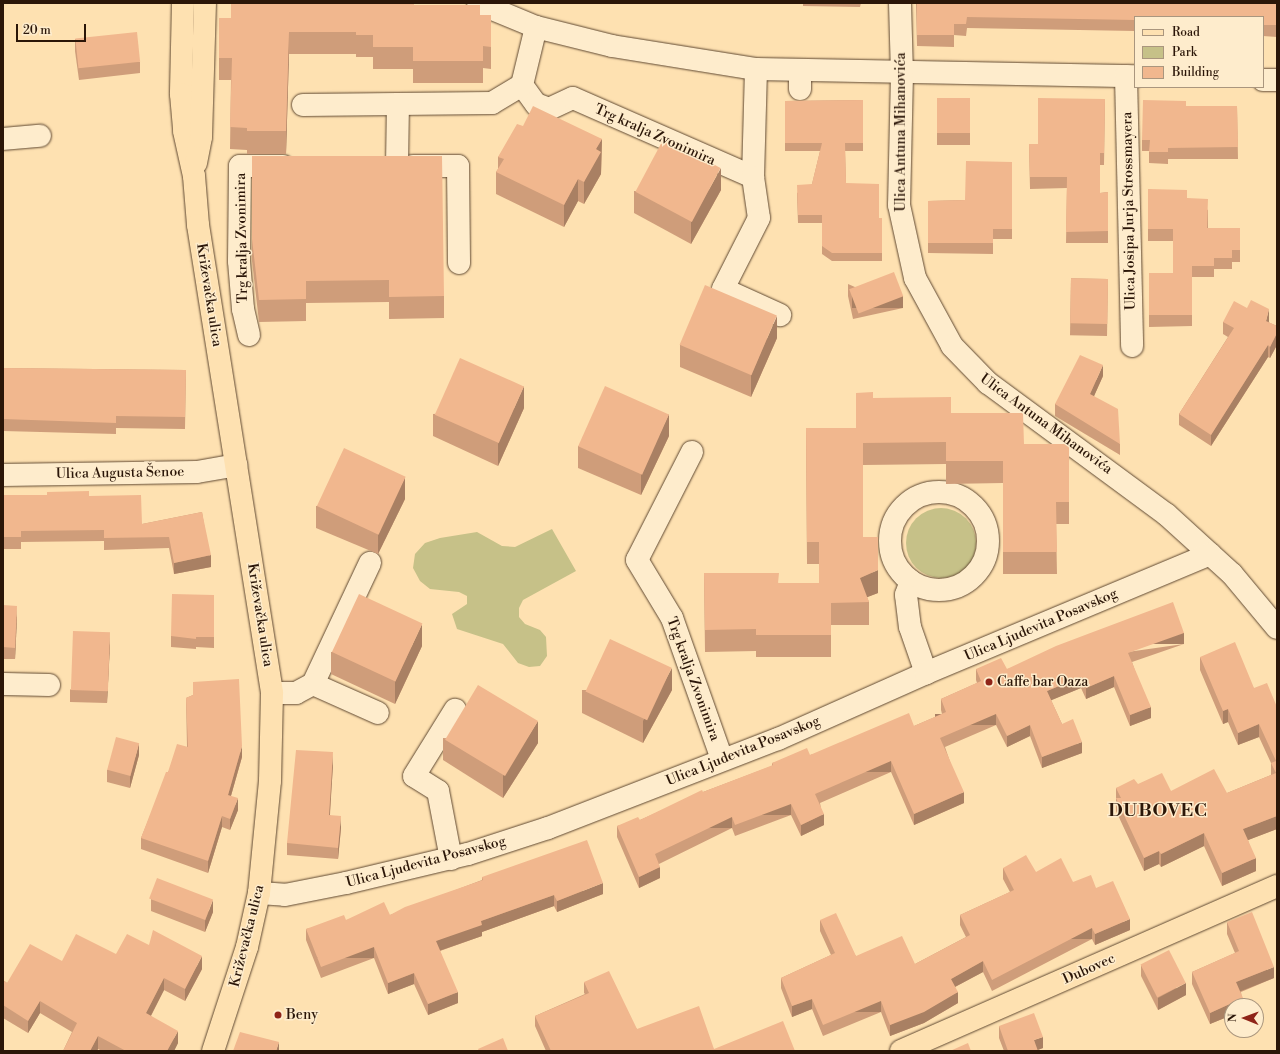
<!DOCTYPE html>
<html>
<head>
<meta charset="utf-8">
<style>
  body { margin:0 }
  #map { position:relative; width:1280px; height:1054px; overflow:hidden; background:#fee1b1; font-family:"Libre Bodoni",serif }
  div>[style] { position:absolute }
  .green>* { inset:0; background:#c6c188 }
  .round { border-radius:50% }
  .roads { filter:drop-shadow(0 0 1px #604932) drop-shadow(0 0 1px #604932) }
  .minor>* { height:22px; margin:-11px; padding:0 11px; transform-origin:11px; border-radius:11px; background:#feeccc }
  .minor>.ring { margin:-11px; padding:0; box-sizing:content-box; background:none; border:22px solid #feeccc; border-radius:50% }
  .major>* { height:22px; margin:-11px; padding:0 11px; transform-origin:11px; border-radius:11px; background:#fee1b1 }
  .wall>* { inset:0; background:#cf9d7a; transform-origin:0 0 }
  .shaded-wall>* { inset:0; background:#a98063; transform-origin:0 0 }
  .building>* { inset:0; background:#f1b78e; transform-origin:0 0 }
  .dots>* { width:11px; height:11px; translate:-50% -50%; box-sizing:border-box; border:2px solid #feeccc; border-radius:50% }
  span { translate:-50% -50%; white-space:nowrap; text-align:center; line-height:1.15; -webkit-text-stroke:3px #feeccc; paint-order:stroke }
  .street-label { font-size:14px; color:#2b1608 }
  .poi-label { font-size:14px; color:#2b1608 }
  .left { translate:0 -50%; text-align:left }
  .district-label { font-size:18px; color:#2b1608; font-weight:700; letter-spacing:1px }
  .frame { position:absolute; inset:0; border:4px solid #2b1608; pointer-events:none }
  .legend { position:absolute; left:1134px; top:16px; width:130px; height:72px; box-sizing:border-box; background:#feeccc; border:1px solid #aa967e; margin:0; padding:5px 7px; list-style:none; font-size:12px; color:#2b1608 }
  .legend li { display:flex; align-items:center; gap:8px; height:20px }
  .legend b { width:20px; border:1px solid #aa967e }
  .north { position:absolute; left:1224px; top:998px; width:40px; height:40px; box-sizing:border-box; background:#feeccc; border:1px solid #aa967e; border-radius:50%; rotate:271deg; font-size:11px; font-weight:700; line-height:16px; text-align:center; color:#2b1608 }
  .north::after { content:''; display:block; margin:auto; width:14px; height:18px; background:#8f2418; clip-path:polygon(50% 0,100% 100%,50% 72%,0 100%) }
  .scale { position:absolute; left:16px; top:24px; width:70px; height:18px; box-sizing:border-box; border:2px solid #2b1608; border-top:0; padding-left:5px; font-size:12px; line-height:14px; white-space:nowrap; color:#2b1608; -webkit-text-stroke:3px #feeccc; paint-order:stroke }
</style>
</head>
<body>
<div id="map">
  <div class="green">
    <div class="round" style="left:906px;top:508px;width:70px;height:70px"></div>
    <div style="clip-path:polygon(552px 529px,576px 571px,523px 600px,519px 608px,519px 617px,525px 624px,540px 630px,546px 637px,547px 656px,540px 666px,529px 667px,518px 663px,503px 644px,457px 629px,452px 614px,467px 604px,467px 596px,459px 592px,430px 589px,420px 581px,413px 568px,415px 554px,425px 543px,440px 538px,477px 532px,502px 546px,515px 547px)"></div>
  </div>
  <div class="roads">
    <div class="minor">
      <div style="left:478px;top:3px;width:63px;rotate:22.5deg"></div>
      <div style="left:536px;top:27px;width:78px;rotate:14deg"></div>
      <div style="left:612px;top:46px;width:146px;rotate:9.1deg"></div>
      <div style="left:756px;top:69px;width:379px;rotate:1.1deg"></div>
      <div style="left:900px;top:3px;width:71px;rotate:88.4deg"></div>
      <div style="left:902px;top:74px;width:131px;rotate:91.3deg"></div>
      <div style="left:899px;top:205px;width:75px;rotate:77.6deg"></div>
      <div style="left:915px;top:278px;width:77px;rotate:61.4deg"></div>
      <div style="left:952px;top:346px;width:52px;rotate:45.8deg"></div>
      <div style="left:988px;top:383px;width:221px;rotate:36.4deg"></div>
      <div style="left:1166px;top:514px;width:89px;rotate:42.3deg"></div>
      <div style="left:1232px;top:574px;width:70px;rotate:50.2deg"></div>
      <div style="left:536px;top:27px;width:60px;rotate:103.6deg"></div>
      <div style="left:522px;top:85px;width:24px;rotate:54deg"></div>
      <div style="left:536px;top:104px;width:14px;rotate:21deg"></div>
      <div style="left:549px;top:109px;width:26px;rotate:-25deg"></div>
      <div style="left:573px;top:98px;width:197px;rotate:23.7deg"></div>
      <div style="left:753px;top:177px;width:108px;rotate:-88.4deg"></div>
      <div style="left:800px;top:71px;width:18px;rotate:90deg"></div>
      <div style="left:1126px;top:76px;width:270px;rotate:88.7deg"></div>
      <div style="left:1263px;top:80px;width:14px"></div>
      <div style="left:303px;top:105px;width:189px;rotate:-0.6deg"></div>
      <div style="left:492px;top:103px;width:35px;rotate:-31deg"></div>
      <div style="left:3px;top:139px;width:37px;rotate:-5deg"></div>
      <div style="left:397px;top:166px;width:61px;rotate:-89.1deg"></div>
      <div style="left:413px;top:166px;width:45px"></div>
      <div style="left:458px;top:166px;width:97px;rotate:89.4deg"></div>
      <div style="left:753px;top:177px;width:41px;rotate:81.7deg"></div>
      <div style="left:759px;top:218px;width:80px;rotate:116.9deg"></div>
      <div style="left:723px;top:289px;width:63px;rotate:24.5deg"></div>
      <div style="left:249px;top:335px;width:27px;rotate:-103deg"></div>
      <div style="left:243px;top:309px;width:48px;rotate:-94.8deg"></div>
      <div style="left:239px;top:261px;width:95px;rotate:-89.4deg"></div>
      <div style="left:240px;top:166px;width:43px"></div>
      <div style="left:692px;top:452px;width:121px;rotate:117deg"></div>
      <div style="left:637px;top:560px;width:68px;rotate:58.9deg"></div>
      <div style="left:672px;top:618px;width:150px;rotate:70.5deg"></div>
      <div style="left:3px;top:475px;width:194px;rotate:-0.9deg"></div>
      <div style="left:197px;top:472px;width:40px;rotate:-10deg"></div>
      <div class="ring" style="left:890px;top:492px;width:76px;height:76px"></div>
      <div style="left:911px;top:581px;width:15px;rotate:110deg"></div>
      <div style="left:906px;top:595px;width:32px;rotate:83deg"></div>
      <div style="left:910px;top:627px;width:49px;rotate:70.8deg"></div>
      <div style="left:3px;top:684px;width:46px;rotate:1.2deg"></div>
      <div style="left:313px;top:684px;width:134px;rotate:-64.8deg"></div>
      <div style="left:272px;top:693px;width:24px"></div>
      <div style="left:296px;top:693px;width:19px;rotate:-28deg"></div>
      <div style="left:313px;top:684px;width:71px;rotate:24deg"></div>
      <div style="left:451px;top:859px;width:69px;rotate:-100.8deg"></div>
      <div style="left:438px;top:791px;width:28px;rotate:-148deg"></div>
      <div style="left:414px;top:776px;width:78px;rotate:-58.2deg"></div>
      <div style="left:259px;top:893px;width:26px;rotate:4deg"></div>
      <div style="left:285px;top:895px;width:62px;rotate:-11.1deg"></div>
      <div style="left:346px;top:883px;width:125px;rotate:-13.4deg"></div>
      <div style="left:468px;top:854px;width:84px;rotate:-18deg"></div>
      <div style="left:548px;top:828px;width:247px;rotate:-21.2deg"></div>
      <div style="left:778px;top:739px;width:162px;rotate:-24deg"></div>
      <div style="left:926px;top:673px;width:308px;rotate:-22.7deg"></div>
    </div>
    <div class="major">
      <div style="left:183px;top:3px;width:91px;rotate:91.3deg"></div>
      <div style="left:181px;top:94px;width:37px;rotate:85deg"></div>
      <div style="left:184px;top:131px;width:46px;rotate:77.5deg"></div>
      <div style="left:194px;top:176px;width:49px;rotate:85.3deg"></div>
      <div style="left:198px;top:225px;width:474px;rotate:81deg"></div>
      <div style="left:272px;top:693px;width:88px;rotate:91.3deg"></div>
      <div style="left:270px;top:781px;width:113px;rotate:95.6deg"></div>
      <div style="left:259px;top:893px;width:55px;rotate:102.5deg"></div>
      <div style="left:247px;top:947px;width:109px;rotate:108.1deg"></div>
      <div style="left:196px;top:163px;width:26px;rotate:-79deg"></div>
      <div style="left:201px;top:137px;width:134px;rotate:-88.3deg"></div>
      <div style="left:901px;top:1051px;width:411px;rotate:-23.7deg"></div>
    </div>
  </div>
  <div class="wall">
    <div style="clip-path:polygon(803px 3px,861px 3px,860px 7px,803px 6px)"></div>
    <div style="clip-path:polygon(916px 3px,1277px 3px,1277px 37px,1263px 36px,1263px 17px,1135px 17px,1135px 31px,967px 28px,966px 36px,954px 35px,954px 47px,917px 46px)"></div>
    <div style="clip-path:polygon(414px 5px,480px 15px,491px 37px,491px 69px,483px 68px,483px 83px,413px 83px,413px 69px,373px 69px,373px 57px,356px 57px,356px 54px,289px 54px,286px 154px,247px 154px,247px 150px,230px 149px,231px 80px,219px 80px,219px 18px,231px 18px)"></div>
    <div style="clip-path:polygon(75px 39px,140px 62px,140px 73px,79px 80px,75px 51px)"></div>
    <div style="left:937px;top:98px;width:33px;height:47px"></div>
    <div style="clip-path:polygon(1105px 99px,1104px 165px,1100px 165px,1100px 193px,1108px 192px,1108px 243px,1066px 243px,1067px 188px,1030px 189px,1029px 144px,1038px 144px)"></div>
    <div style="clip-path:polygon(863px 100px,863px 151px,845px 151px,846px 183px,879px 218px,882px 218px,882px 261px,832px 261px,822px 254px,822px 223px,798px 223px,797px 193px,812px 184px,820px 151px,785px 151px,785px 101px)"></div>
    <div style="clip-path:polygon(1186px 106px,1237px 106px,1238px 159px,1168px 159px,1168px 164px,1149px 163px,1149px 151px,1142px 151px,1142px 140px)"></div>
    <div style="clip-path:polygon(523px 126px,602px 139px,601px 174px,584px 204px,578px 201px,564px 227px,496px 194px,496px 172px,498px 169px,498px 157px)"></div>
    <div style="clip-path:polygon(252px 156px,444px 296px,444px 318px,389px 319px,389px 302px,306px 303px,306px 321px,259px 322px,252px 261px)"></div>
    <div style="clip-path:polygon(1012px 162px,1012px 239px,993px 239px,993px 254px,928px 253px,928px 201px,965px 200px)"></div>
    <div style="clip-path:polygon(1148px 189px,1187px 198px,1208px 210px,1208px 228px,1240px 228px,1240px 262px,1232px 262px,1232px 269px,1214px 269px,1214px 277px,1192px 277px,1192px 326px,1149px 327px,1149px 273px,1173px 273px,1173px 241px,1148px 241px)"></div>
    <div style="clip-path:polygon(721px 190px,691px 244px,634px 213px,634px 191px)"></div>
    <div style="left:1108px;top:279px;width:57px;height:37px;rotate:91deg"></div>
    <div style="clip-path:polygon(848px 284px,903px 308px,853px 319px,848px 296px)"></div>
    <div style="clip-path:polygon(1269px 321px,1268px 322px,1277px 326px,1277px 345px,1270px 358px,1268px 357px,1211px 446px,1179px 425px,1179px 414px,1228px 337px,1223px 334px,1223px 322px)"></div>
    <div style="clip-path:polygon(777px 338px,751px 397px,680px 367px,680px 345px)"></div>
    <div style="clip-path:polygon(3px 368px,186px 370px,185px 429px,116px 428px,116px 434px,3px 431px)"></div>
    <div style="clip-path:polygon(1103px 376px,1094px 396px,1120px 444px,1120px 455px,1055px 416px,1055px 404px)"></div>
    <div style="clip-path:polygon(873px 398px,951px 413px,1024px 444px,1069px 444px,1069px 524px,1056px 524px,1057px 574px,1003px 574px,1003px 483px,946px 484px,946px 464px,863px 465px,863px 537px,878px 593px,867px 597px,869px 602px,869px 625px,831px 625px,831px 657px,756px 657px,756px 651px,705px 652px,704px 573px,779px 583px,819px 583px,819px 564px,807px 564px,806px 428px,856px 428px)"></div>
    <div style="clip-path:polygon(524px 408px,498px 466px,433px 436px,433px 414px)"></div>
    <div style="clip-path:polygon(669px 436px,641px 495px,578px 468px,578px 446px)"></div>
    <div style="clip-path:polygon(3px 495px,89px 496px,142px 524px,202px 512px,211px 567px,174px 574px,169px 548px,104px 550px,104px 541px,21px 542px,21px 549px,3px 549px)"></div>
    <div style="clip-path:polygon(405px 499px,378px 554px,316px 528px,316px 506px)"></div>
    <div style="clip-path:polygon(214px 595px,214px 648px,196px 647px,196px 649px,171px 647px,171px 636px)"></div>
    <div style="clip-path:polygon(3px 605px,17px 617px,15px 659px,3px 659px)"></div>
    <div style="clip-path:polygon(110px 644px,107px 703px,70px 702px,70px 690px)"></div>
    <div style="clip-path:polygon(1184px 644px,1132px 662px,1151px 718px,1130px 726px,1114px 687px,1086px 699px,1081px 688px,1051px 700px,1062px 724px,1082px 753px,1042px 768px,1030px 736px,1007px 747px,996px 725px,945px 747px,964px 803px,914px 825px,891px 772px,820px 803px,824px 825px,801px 836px,791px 815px,735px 836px,732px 828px,659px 864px,660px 878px,639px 888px,617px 837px,617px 826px,640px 820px,703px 792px,772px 766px,772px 763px,810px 755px,914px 726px,942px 714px,941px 710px,941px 699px,977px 683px,976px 680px,976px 669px,1007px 669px)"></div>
    <div style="clip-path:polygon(422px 646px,395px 704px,331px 674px,331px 652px)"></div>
    <div style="clip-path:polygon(1200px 657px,1254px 688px,1277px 707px,1277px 829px,1248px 840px,1256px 871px,1222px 886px,1204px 846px,1161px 867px,1159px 864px,1144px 871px,1116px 811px,1116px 788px,1138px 784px,1171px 791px,1227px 793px,1271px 775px,1271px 763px,1259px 737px,1238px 745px,1228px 722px,1223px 724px,1200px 670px)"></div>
    <div style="clip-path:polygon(193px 682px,242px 757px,231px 796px,238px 810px,230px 830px,222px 827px,208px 873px,141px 849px,141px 838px,168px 772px,187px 747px,186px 698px,193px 695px)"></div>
    <div style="clip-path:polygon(582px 690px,672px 690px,643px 743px,582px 713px)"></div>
    <div style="clip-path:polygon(443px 738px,538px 743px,503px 798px,443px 760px)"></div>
    <div style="clip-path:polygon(139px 755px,130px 788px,107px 782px,107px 770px)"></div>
    <div style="clip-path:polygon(333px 764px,330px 815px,341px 828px,338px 859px,287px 855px,287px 843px)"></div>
    <div style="clip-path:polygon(1003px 868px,1036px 872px,1073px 882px,1096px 888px,1130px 930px,1095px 945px,1092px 939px,992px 991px,983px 972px,955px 987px,958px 1003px,924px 1023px,890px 1036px,881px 1012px,823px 1036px,812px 1009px,792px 1017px,781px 988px,781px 978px,831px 955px,820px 931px,820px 920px,856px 956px,915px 964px,966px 937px,960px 925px,960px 915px,1010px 892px,1003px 879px)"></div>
    <div style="clip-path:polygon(482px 877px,603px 894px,557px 912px,554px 906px,482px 932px,482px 936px,440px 951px,458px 1003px,428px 1015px,414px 984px,388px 994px,374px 958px,321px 978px,306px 940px,306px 929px,346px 920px,390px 915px,482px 880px)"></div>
    <div style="clip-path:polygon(151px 899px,213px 912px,205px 932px,151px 911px)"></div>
    <div style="clip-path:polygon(1227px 922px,1274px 978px,1241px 992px,1243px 1006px,1232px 1006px,1232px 1015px,1210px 1024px,1192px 984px,1192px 972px,1235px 953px,1227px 934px)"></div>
    <div style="clip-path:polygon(149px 945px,202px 969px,185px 1001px,164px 990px,151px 1016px,178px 1043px,174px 1051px,102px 1051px,98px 1049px,97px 1051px,63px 1051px,72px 1032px,40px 1013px,28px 1033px,3px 1018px,3px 980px,7px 983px,62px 961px,116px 954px)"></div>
    <div style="clip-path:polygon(1141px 965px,1186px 995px,1158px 1010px,1141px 976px)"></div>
    <div style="clip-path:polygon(584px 982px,637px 1029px,714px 1049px,795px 1051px,546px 1051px,535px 1026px,535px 1016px,585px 994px,584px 993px)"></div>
    <div style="clip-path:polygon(999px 1026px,1043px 1048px,1037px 1050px,1038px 1051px,1004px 1051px,999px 1038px)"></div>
  </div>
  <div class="shaded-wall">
    <div style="clip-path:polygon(289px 32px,289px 54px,286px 154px,286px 131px)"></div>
    <div style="clip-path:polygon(602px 139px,601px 174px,584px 204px,584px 182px,596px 149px)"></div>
    <div style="clip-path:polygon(721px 168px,721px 190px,691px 244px,691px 222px)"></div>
    <div style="clip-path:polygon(578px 179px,578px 201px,564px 227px,564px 205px)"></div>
    <div style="left:903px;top:296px;width:12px;height:51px;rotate:90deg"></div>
    <div style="clip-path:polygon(1269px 309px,1269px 321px,1266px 332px,1266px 321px)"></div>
    <div style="clip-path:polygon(777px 316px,777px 338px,751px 397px,751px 375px)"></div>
    <div style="clip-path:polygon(1277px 333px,1277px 345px,1270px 358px,1270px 347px)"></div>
    <div style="clip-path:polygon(1268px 345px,1268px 357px,1211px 446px,1211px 435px)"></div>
    <div style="clip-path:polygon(1103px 365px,1103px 376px,1090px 405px,1090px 394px)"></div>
    <div style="clip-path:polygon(524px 386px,524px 408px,498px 466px,498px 444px)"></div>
    <div style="clip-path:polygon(669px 414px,669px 436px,641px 495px,641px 473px)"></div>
    <div style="clip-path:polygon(405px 477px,405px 499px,378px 554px,378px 532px)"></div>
    <div style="clip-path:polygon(211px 555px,211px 567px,174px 574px,174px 563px)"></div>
    <div style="clip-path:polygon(878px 570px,878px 593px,860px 600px,860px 578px)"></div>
    <div style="clip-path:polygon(17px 606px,17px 617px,15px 659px,15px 648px)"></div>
    <div style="clip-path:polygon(422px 624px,422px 646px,395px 704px,395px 682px)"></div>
    <div style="clip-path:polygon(110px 632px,110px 644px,107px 703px,107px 692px)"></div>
    <div style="left:1184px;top:633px;width:11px;height:59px;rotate:90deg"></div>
    <div style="clip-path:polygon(672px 668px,672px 690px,643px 743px,643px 721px)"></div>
    <div style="clip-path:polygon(1114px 676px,1114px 687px,1086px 699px,1086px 688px)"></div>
    <div style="clip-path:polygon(1081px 677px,1081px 688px,1047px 702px,1047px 691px)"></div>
    <div style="clip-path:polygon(1151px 707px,1151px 718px,1130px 726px,1130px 715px)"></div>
    <div style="clip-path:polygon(1228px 709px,1228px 722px,1223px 724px,1223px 711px)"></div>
    <div style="left:996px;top:714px;width:11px;height:61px;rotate:90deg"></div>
    <div style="clip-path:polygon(538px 721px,538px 743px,503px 798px,503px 776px)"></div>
    <div style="clip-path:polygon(1259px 724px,1259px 737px,1238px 745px,1238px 733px)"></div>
    <div style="clip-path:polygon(1030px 725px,1030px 736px,1007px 747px,1007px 736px)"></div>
    <div style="clip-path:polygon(1082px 742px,1082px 753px,1042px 768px,1042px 757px)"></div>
    <div style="clip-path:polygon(139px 743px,139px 755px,130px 788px,130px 777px)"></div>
    <div style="clip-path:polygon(242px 746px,242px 757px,228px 806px,228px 795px)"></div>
    <div style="clip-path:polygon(333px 752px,333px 764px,329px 826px,329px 815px)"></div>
    <div style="left:891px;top:761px;width:11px;height:83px;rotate:90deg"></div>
    <div style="clip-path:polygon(964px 792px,964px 803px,914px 825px,914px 814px)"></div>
    <div style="clip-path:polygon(238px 798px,238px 810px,230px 830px,230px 819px)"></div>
    <div style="left:791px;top:804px;width:11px;height:60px;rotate:90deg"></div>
    <div style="clip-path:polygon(824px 814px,824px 825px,801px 836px,801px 825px)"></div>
    <div style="clip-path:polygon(222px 816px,222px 827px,208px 873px,208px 861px)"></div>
    <div style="clip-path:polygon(341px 816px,341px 828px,338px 859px,338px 848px)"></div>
    <div style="clip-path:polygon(1277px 816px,1277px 829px,1243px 842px,1243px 829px)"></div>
    <div style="left:732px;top:817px;width:11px;height:85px;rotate:90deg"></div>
    <div style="clip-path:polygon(1204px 833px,1204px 846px,1161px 867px,1161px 854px)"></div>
    <div style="clip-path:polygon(1159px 851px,1159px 864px,1144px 871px,1144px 858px)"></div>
    <div style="clip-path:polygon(1256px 858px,1256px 871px,1222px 886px,1222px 873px)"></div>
    <div style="clip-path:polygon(660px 867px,660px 878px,639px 888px,639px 877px)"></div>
    <div style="clip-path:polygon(603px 883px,603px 894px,557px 912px,557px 901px)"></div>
    <div style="clip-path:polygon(554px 895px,554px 906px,482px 932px,482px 936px,436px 952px,436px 941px,481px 921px)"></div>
    <div style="clip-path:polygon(213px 900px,213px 912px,205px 932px,205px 921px)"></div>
    <div style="clip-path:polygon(1130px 919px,1130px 930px,1095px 945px,1095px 934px)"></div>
    <div style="left:1092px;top:928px;width:11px;height:113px;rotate:90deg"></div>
    <div style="left:374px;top:947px;width:11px;height:57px;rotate:90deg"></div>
    <div style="clip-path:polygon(202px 956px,202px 969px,185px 1001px,185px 989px)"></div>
    <div style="clip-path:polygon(983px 961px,983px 972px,951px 989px,951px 979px)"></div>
    <div style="clip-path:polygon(1274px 967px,1274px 978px,1236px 993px,1236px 982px)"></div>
    <div style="clip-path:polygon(414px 973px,414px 984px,388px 994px,388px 983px)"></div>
    <div style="clip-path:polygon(164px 978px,164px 990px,146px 1025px,146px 1013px)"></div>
    <div style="clip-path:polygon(1186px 983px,1186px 995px,1158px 1010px,1158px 998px)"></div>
    <div style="clip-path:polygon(458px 992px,458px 1003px,428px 1015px,428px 1004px)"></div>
    <div style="clip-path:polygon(958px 992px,958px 1003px,924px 1023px,890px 1036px,890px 1025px)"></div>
    <div style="clip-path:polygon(1243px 998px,1243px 1006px,1232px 1006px,1232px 1015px,1210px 1024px,1210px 1013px)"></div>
    <div style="clip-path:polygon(812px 999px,812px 1009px,792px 1017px,792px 1006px)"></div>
    <div style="clip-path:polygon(40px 1001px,40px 1013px,28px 1033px,28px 1021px)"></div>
    <div style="left:881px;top:1001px;width:11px;height:63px;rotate:90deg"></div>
    <div style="clip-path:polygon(178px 1031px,178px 1043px,174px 1051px,167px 1051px)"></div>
    <div style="clip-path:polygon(98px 1036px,98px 1049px,97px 1051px,90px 1051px)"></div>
    <div style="clip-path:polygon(1043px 1037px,1043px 1048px,1035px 1051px,1034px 1040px)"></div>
    <div style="clip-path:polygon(279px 1042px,279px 1051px,276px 1051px)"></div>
  </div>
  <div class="building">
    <div style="clip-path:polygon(231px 3px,414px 3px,414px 5px,480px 5px,480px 15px,491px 15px,491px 47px,483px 46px,483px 61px,413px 61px,413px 47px,373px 47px,373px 35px,356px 35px,356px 32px,289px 32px,286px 131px,247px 131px,247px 128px,230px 127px,232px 58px,219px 58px,219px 18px,231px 18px)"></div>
    <div style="clip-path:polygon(917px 3px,1277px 3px,1277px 25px,1263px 25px,1263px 17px,1135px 17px,1135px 20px,967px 17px,966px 24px,954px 24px,954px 35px,917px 35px)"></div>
    <div style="left:137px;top:32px;width:30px;height:62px;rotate:84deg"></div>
    <div style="left:937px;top:98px;width:33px;height:35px"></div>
    <div style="clip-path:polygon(1038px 98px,1105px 99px,1104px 153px,1100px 153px,1100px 193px,1108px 192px,1108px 231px,1066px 232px,1067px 177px,1030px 177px,1029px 144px,1038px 144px)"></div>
    <div style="clip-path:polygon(863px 100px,863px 143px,845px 143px,846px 183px,879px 184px,879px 218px,882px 218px,882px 253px,832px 253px,822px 246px,822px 215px,798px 215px,797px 185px,812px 184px,822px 143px,785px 143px,785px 101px)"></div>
    <div style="clip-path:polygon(1143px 100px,1186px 101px,1186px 106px,1237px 106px,1238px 147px,1168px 148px,1168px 152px,1149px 152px,1150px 140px,1142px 140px)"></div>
    <div style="clip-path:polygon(533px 106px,602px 139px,596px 149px,601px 152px,584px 182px,578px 179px,564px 205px,496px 172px,504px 159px,498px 157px,517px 124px,523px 126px)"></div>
    <div style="left:664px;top:138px;width:64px;height:61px;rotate:28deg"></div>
    <div style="clip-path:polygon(252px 156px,442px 156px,444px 296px,389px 297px,389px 280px,306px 281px,306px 299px,259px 300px,252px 239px)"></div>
    <div style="clip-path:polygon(966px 161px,1012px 162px,1012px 229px,993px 229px,993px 243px,928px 243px,928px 201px,965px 200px)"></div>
    <div style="clip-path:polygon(1148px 189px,1187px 190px,1187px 198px,1208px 199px,1207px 228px,1240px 228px,1240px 250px,1232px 250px,1232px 258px,1214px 258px,1214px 266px,1192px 266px,1192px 315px,1149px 315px,1149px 273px,1173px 273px,1173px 229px,1148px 229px)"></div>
    <div style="left:894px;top:272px;width:26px;height:48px;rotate:69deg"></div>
    <div style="left:1108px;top:279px;width:45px;height:37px;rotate:91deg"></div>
    <div style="left:705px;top:285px;width:78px;height:65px;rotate:23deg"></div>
    <div style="clip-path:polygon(1251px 300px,1269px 309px,1266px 321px,1277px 326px,1277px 333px,1270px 347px,1268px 345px,1211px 435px,1179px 414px,1234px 328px,1223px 322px,1234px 301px,1247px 308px)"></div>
    <div style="clip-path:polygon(1080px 355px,1103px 365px,1090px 394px,1118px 409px,1120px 444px,1055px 404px)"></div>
    <div style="left:460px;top:358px;width:70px;height:62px;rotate:24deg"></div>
    <div style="clip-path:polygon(3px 368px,186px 370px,185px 417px,116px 416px,116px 423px,3px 419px)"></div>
    <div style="left:605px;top:386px;width:70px;height:66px;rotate:24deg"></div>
    <div style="clip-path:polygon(873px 392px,873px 398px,951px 397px,951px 413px,1023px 413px,1024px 444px,1069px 444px,1069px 502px,1056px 502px,1057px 552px,1003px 552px,1003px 461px,946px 461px,946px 442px,863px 443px,863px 537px,878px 537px,878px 570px,860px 578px,869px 602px,831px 603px,831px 635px,756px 635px,756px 629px,705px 630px,704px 573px,779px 573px,778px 583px,819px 583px,819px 542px,807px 542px,806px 428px,856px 428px,856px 393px)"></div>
    <div style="left:344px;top:448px;width:68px;height:64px;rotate:25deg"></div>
    <div style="clip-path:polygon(89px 491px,89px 496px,141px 495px,142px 524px,202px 512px,211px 555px,174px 563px,169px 537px,104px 538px,104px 530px,21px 531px,21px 537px,3px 537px,3px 495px,47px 495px,47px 492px)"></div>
    <div style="clip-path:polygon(172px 594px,214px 595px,214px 637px,196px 637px,196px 639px,171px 636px)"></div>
    <div style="left:359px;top:594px;width:70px;height:64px;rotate:25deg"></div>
    <div style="clip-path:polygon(1173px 602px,1184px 633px,1128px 653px,1151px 707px,1130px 715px,1114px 676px,1086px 688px,1081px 677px,1047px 691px,1062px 724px,1073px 719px,1082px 742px,1042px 757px,1030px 725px,1007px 736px,996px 714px,940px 738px,964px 792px,914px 814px,891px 761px,815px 794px,824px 814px,801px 825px,791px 804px,735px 825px,732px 817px,655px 854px,660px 867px,639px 877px,617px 826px,638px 817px,640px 820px,702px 790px,703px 792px,773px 765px,772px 763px,807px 748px,810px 755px,909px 713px,914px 726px,946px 712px,941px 699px,981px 681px,976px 669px,1001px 658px,1007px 669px,1056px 646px)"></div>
    <div style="clip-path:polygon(3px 605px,17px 606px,15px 648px,3px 647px)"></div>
    <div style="left:73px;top:631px;width:37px;height:59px;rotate:2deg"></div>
    <div style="left:610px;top:639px;width:68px;height:58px;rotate:25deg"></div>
    <div style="clip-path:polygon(1235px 642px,1254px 688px,1267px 683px,1277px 707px,1277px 816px,1243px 829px,1256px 858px,1222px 873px,1204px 833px,1161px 854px,1159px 851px,1144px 858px,1116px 798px,1121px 798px,1116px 788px,1134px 779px,1138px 784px,1162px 773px,1171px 791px,1214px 769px,1227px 793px,1276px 773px,1271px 763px,1276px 761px,1259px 724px,1238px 733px,1228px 709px,1223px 711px,1200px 657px)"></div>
    <div style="clip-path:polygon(239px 679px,242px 746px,228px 795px,238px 798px,230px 819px,222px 816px,208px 861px,141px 838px,166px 772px,168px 772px,177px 744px,188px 747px,186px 698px,193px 695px,193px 682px)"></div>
    <div style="left:478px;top:685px;width:70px;height:64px;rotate:31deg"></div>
    <div style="left:116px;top:737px;width:24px;height:34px;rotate:15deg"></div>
    <div style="clip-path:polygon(296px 750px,333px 752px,329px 815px,341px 816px,338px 848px,287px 843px)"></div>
    <div style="clip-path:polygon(587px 840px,603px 883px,557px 901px,554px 895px,481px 921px,482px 925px,436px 941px,458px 992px,428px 1004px,414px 973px,388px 983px,374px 947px,321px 967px,306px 929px,344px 915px,346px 920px,384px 902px,390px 915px,405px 907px,483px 880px,482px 877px)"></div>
    <div style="clip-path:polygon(1026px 855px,1036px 872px,1061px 858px,1073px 882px,1091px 875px,1096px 888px,1113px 881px,1130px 919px,1095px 934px,1092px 928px,992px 980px,983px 961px,951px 979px,958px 992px,924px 1012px,890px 1025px,881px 1001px,823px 1025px,812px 999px,792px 1006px,781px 978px,835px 953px,820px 920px,836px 913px,856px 956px,902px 936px,915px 964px,970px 935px,960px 915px,1014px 890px,1003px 868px)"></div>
    <div style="left:157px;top:878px;width:60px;height:22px;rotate:21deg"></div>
    <div style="clip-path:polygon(1252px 912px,1274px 967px,1236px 982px,1243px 998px,1210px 1013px,1192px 972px,1239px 951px,1227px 922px)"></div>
    <div style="clip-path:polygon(153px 930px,202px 956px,185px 989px,164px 978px,146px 1013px,178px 1031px,167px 1051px,126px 1051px,98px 1036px,90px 1051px,63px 1051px,77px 1023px,40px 1001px,28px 1021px,3px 1005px,3px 980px,7px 983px,30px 944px,62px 961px,76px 934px,116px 954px,127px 934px,149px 945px)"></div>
    <div style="left:1169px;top:950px;width:37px;height:32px;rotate:63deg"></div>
    <div style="clip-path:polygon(609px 971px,637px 1029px,699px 1006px,714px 1049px,783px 1021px,795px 1051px,551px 1051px,535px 1016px,589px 993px,584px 982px)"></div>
    <div style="clip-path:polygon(1034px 1013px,1043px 1037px,1034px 1040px,1038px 1051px,1008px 1051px,999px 1026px)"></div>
    <div style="clip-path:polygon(240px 1032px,279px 1042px,276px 1051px,233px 1051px)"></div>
    <div style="clip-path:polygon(503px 1038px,508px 1051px,479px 1051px,478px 1049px)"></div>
    <div style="clip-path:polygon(968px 1043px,971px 1051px,950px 1051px)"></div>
  </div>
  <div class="dots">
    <div style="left:989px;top:682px;background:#8f2418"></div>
    <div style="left:278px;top:1015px;background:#8f2418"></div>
  </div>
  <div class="street-label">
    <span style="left:901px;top:132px;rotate:-90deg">Ulica Antuna Mihanovića</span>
    <span style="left:655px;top:135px;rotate:24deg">Trg kralja Zvonimira</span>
    <span style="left:1129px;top:211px;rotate:-91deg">Ulica Josipa Jurja Strossmayera</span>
    <span style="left:242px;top:238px;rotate:-91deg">Trg kralja Zvonimira</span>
    <span style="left:209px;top:295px;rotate:81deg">Križevačka ulica</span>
    <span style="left:1046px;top:424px;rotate:36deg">Ulica Antuna Mihanovića</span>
    <span style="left:120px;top:473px;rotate:-1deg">Ulica Augusta Šenoe</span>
    <span style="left:260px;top:615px;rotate:81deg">Križevačka ulica</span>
    <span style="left:1041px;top:625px;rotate:-23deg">Ulica Ljudevita Posavskog</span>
    <span style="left:693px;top:679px;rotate:70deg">Trg kralja Zvonimira</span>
    <span style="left:743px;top:751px;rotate:-22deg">Ulica Ljudevita Posavskog</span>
    <span style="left:426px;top:862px;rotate:-15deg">Ulica Ljudevita Posavskog</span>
    <span style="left:247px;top:936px;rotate:-76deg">Križevačka ulica</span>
    <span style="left:1089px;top:969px;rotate:-24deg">Dubovec</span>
  </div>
  <div class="poi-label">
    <span class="left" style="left:997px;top:682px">Caffe bar Oaza</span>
    <span class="left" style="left:286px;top:1015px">Beny</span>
  </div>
  <div class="district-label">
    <span style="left:1158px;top:811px">DUBOVEC</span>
  </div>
  <div class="frame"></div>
  <ul class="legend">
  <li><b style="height:5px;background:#fee1b1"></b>Road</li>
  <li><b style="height:11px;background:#c6c188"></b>Park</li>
  <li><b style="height:11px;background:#f1b78e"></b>Building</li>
  </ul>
  <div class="north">N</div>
  <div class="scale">20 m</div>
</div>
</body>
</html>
